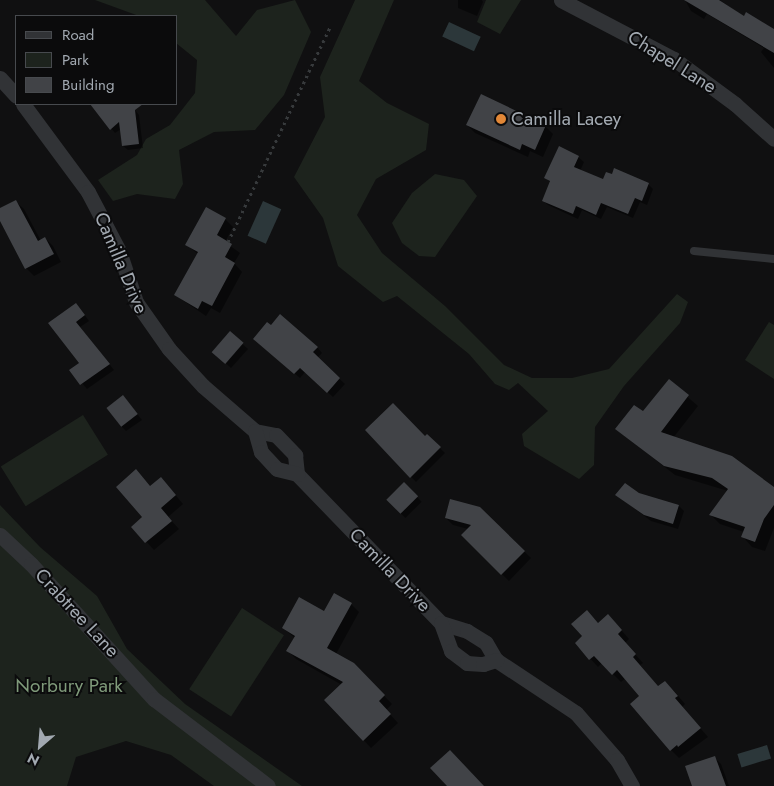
<!DOCTYPE html>
<html>
<head>
<meta charset="utf-8">
<style>
  body { margin:0 }
  #map { position:relative; width:774px; height:786px; overflow:hidden; background:#101011; font-family:Jost,sans-serif }
  div>[style] { position:absolute }
  .green>* { inset:0; background:#1d231d; transform-origin:0 0 }
  .water>* { inset:0; background:#2c373a; transform-origin:0 0 }
  .shadow>* { inset:0; background:#0007; transform-origin:0 0 }
  .building>* { inset:0; background:#414347; transform-origin:0 0 }
  .path>* { height:3px; margin-top:-1.5px; transform-origin:0; background:repeating-linear-gradient(90deg,#373a3c 0 2.5px,transparent 0 6.5px) }
  .lane>* { height:8px; margin:-4px; padding:0 4px; transform-origin:4px; border-radius:4px; background:#313336 }
  .street>* { height:15px; margin:-7.5px; padding:0 7.5px; transform-origin:7.5px; border-radius:7.5px; background:#313336 }
  .dots>* { width:14px; height:14px; translate:-50% -50%; box-sizing:border-box; border:2px solid #0b0b0c; border-radius:50% }
  span { translate:-50% -50%; white-space:nowrap; text-align:center; line-height:1.15; -webkit-text-stroke:4px #0b0b0c; paint-order:stroke }
  .street-label { font-size:19px; color:#a2a9b1 }
  .poi-label { font-size:19px; color:#a2a9b1 }
  .left { translate:0 -50%; text-align:left }
  .park-label { font-size:19px; color:#7f9a7a }
  .legend { position:absolute; left:15px; top:15px; width:162px; height:90px; box-sizing:border-box; background:#0b0b0c; border:1px solid #474a4e; margin:0; padding:6px 9px; list-style:none; font-size:15px; color:#a2a9b1 }
  .legend li { display:flex; align-items:center; gap:10px; height:25px }
  .legend b { width:25px; border:1px solid #474a4e }
  .north { position:absolute; left:15px; top:721px; width:50px; height:50px; -webkit-text-stroke:4px #0b0b0c; paint-order:stroke; rotate:207deg; font-size:14px; font-weight:700; line-height:20px; text-align:center; color:#a2a9b1 }
  .north::after { content:''; display:block; margin:auto; width:18px; height:22px; background:#a2a9b1; clip-path:polygon(50% 0,100% 100%,50% 72%,0 100%) }
</style>
</head>
<body>
<div id="map">
  <div class="green">
    <div style="clip-path:polygon(95px 0,205px 0,236px 36px,257px 10px,295px 0,311px 32px,284px 95px,255px 130px,214px 132px,179px 150px,183px 184px,175px 199px,137px 194px,113px 201px,98px 180px,137px 155px,146px 139px,170px 125px,195px 93px,197px 60px,176px 43px,176px 16px,139px 16px)"></div>
    <div style="clip-path:polygon(355px 0,394px 0,359px 81px,387px 103px,429px 124px,426px 150px,376px 179px,357px 215px,382px 253px,445px 306px,504px 365px,532px 378px,572px 378px,609px 369px,677px 294px,688px 302px,680px 323px,624px 386px,595px 427px,594px 465px,579px 479px,524px 446px,522px 434px,548px 411px,518px 383px,509px 390px,495px 384px,469px 354px,397px 296px,383px 302px,338px 266px,323px 218px,294px 177px,325px 117px,320px 77px)"></div>
    <div style="clip-path:polygon(486px 0,521px 0,500px 34px,477px 22px)"></div>
    <div style="clip-path:polygon(435px 174px,464px 180px,477px 196px,435px 257px,419px 256px,402px 243px,392px 223px,412px 193px)"></div>
    <div style="clip-path:polygon(769px 322px,774px 325px,774px 379px,745px 360px)"></div>
    <div style="left:83px;top:415px;width:47px;height:97px;rotate:58deg"></div>
    <div style="clip-path:polygon(0 505px,40px 547px,97px 596px,127px 649px,185px 704px,302px 786px,214px 786px,171px 755px,126px 741px,76px 757px,67px 786px,0 786px)"></div>
    <div style="left:242px;top:608px;width:50px;height:97px;rotate:33deg"></div>
  </div>
  <div class="water">
    <div style="left:449px;top:22px;width:35px;height:16px;rotate:25deg"></div>
    <div style="left:263px;top:201px;width:20px;height:38px;rotate:24deg"></div>
    <div style="left:767px;top:745px;width:14px;height:31px;rotate:73deg"></div>
  </div>
  <div class="shadow">
    <div style="clip-path:polygon(458px 0,482px 0,483px 2px,477px 16px,458px 8px)"></div>
    <div style="clip-path:polygon(685px 0,720px 0,744px 18px,774px 30px,774px 68px,761px 52px,764px 48px,707px 14px,704px 19px,691px 11px)"></div>
    <div style="clip-path:polygon(95px 104px,130px 104px,139px 115px,143px 148px,128px 150px,123px 146px,121px 129px,115px 133px,93px 106px)"></div>
    <div style="clip-path:polygon(467px 125px,545px 126px,553px 134px,543px 157px,530px 151px,528px 157px,475px 133px)"></div>
    <div style="clip-path:polygon(578px 157px,584px 162px,580px 171px,604px 181px,648px 184px,653px 189px,647px 205px,640px 202px,633px 218px,607px 207px,601px 219px,582px 210px,578px 219px,548px 205px,543px 200px,551px 183px,546px 178px)"></div>
    <div style="clip-path:polygon(16px 202px,24px 209px,41px 241px,45px 238px,53px 246px,61px 262px,34px 276px,26px 268px,0 218px,0 210px)"></div>
    <div style="clip-path:polygon(225px 219px,233px 227px,225px 242px,240px 253px,234px 263px,242px 272px,220px 313px,211px 308px,206px 316px,175px 295px,198px 254px,187px 245px)"></div>
    <div style="clip-path:polygon(81px 310px,89px 321px,80px 327px,114px 370px,87px 389px,71px 370px,80px 363px,50px 323px)"></div>
    <div style="clip-path:polygon(230px 333px,248px 349px,231px 368px,218px 356px)"></div>
    <div style="clip-path:polygon(260px 344px,317px 347px,322px 353px,317px 358px,345px 384px,333px 397px,305px 372px,300px 378px)"></div>
    <div style="clip-path:polygon(669px 381px,698px 406px,673px 438px,774px 488px,774px 528px,765px 551px,752px 547px,743px 537px,744px 532px,720px 524px,711px 515px,728px 491px,675px 475px,616px 429px,644px 413px)"></div>
    <div style="clip-path:polygon(123px 396px,142px 420px,126px 431px,121px 426px)"></div>
    <div style="clip-path:polygon(367px 430px,425px 438px,427px 436px,445px 453px,416px 482px)"></div>
    <div style="left:404px;top:484px;width:25px;height:23px;rotate:45deg"></div>
    <div style="clip-path:polygon(168px 486px,183px 504px,168px 517px,179px 529px,154px 550px,133px 527px,144px 517px,150px 487px)"></div>
    <div style="clip-path:polygon(617px 495px,679px 506px,684px 511px,678px 529px,651px 521px)"></div>
    <div style="clip-path:polygon(479px 508px,531px 558px,509px 581px,462px 535px,468px 529px,453px 525px,446px 518px)"></div>
    <div style="clip-path:polygon(351px 604px,359px 612px,336px 654px,353px 664px,392px 704px,386px 710px,398px 723px,371px 748px,326px 700px,342px 685px,296px 659px,288px 651px,295px 638px,283px 628px)"></div>
    <div style="clip-path:polygon(587px 611px,599px 624px,616px 624px,629px 639px,625px 643px,643px 663px,640px 665px,658px 687px,673px 690px,685px 704px,682px 707px,708px 737px,679px 758px,671px 750px,641px 696px,626px 678px,621px 682px,602px 663px,598px 667px,576px 643px,584px 636px)"></div>
    <div style="clip-path:polygon(714px 757px,721px 764px,729px 786px,693px 786px)"></div>
  </div>
  <div class="building">
    <div style="clip-path:polygon(684px 0,719px 0,744px 16px,746px 12px,774px 29px,774px 53px)"></div>
    <div style="clip-path:polygon(481px 94px,546px 125px,535px 150px,522px 144px,520px 150px,466px 125px)"></div>
    <div style="clip-path:polygon(90px 104px,143px 104px,135px 110px,139px 144px,122px 146px,119px 122px,110px 130px)"></div>
    <div style="clip-path:polygon(559px 146px,579px 156px,574px 167px,603px 179px,606px 172px,612px 174px,614px 168px,649px 183px,642px 201px,635px 198px,628px 214px,601px 203px,596px 215px,576px 206px,573px 214px,542px 201px,550px 181px,544px 178px)"></div>
    <div style="clip-path:polygon(16px 200px,38px 241px,45px 237px,54px 254px,25px 269px,0 221px,0 208px)"></div>
    <div style="clip-path:polygon(206px 207px,226px 218px,217px 235px,232px 244px,225px 257px,235px 263px,212px 306px,202px 301px,198px 309px,174px 295px,198px 252px,185px 245px)"></div>
    <div style="clip-path:polygon(76px 303px,85px 315px,76px 322px,110px 364px,80px 385px,69px 370px,79px 363px,48px 323px)"></div>
    <div style="clip-path:polygon(280px 314px,318px 347px,313px 352px,340px 378px,327px 393px,300px 368px,294px 374px,253px 339px,267px 322px,271px 325px)"></div>
    <div style="left:230px;top:331px;width:18px;height:28px;rotate:41deg"></div>
    <div style="clip-path:polygon(669px 379px,689px 395px,661px 432px,732px 456px,774px 487px,774px 505px,764px 519px,755px 542px,741px 537px,745px 527px,709px 515px,728px 489px,712px 478px,664px 466px,615px 429px,634px 405px,643px 411px)"></div>
    <div style="left:123px;top:395px;width:24px;height:21px;rotate:52deg"></div>
    <div style="clip-path:polygon(393px 403px,425px 436px,427px 434px,441px 447px,410px 478px,365px 430px)"></div>
    <div style="clip-path:polygon(136px 469px,150px 486px,161px 477px,176px 495px,161px 508px,172px 521px,145px 543px,131px 527px,142px 517px,116px 487px)"></div>
    <div style="left:404px;top:482px;width:20px;height:25px;rotate:45deg"></div>
    <div style="clip-path:polygon(625px 483px,639px 493px,679px 505px,673px 524px,644px 515px,615px 495px)"></div>
    <div style="clip-path:polygon(450px 499px,480px 507px,525px 551px,501px 575px,461px 535px,471px 525px,445px 518px)"></div>
    <div style="clip-path:polygon(334px 593px,352px 603px,327px 648px,354px 663px,385px 695px,379px 701px,391px 714px,363px 741px,324px 700px,343px 682px,286px 651px,295px 636px,282px 628px,299px 597px,324px 611px)"></div>
    <div style="clip-path:polygon(587px 610px,598px 623px,608px 614px,622px 630px,618px 634px,636px 654px,633px 657px,658px 686px,665px 681px,678px 696px,675px 698px,701px 728px,678px 747px,677px 745px,670px 751px,630px 704px,639px 696px,617px 670px,612px 675px,594px 656px,589px 660px,575px 643px,582px 636px,571px 624px)"></div>
    <div style="clip-path:polygon(450px 750px,484px 786px,447px 786px,430px 768px)"></div>
    <div style="clip-path:polygon(715px 756px,726px 786px,692px 786px,685px 766px)"></div>
  </div>
  <div class="path">
    <div style="left:228px;top:242px;width:238px;rotate:-64.6deg"></div>
  </div>
  <div class="lane">
    <div style="left:694px;top:251px;width:80px;rotate:5.7deg"></div>
  </div>
  <div class="street">
    <div style="left:561px;top:0;width:127px;rotate:27.6deg"></div>
    <div style="left:674px;top:59px;width:76px;rotate:36.4deg"></div>
    <div style="left:735px;top:104px;width:52px;rotate:41.9deg"></div>
    <div style="left:0;top:78px;width:24px;rotate:48deg"></div>
    <div style="left:23px;top:104px;width:109px;rotate:53.5deg"></div>
    <div style="left:88px;top:192px;width:67px;rotate:62.3deg"></div>
    <div style="left:119px;top:251px;width:54px;rotate:71.6deg"></div>
    <div style="left:136px;top:302px;width:57px;rotate:54.9deg"></div>
    <div style="left:169px;top:349px;width:50px;rotate:47.4deg"></div>
    <div style="left:203px;top:386px;width:69px;rotate:40.9deg"></div>
    <div style="left:255px;top:431px;width:21px;rotate:11deg"></div>
    <div style="left:276px;top:435px;width:28px;rotate:46deg"></div>
    <div style="left:295px;top:455px;width:19px;rotate:84deg"></div>
    <div style="left:297px;top:474px;width:207px;rotate:46deg"></div>
    <div style="left:441px;top:623px;width:27px;rotate:17deg"></div>
    <div style="left:467px;top:631px;width:22px;rotate:32deg"></div>
    <div style="left:486px;top:643px;width:20px;rotate:60deg"></div>
    <div style="left:496px;top:660px;width:96px;rotate:33.5deg"></div>
    <div style="left:576px;top:713px;width:62px;rotate:48.9deg"></div>
    <div style="left:617px;top:760px;width:30px;rotate:60deg"></div>
    <div style="left:255px;top:431px;width:22px;rotate:74deg"></div>
    <div style="left:261px;top:452px;width:23px;rotate:47deg"></div>
    <div style="left:277px;top:469px;width:21px;rotate:14deg"></div>
    <div style="left:0;top:535px;width:42px;rotate:43.1deg"></div>
    <div style="left:31px;top:564px;width:183px;rotate:47.7deg"></div>
    <div style="left:154px;top:699px;width:143px;rotate:37.3deg"></div>
    <div style="left:441px;top:623px;width:30px;rotate:70deg"></div>
    <div style="left:451px;top:651px;width:20px;rotate:37deg"></div>
    <div style="left:467px;top:663px;width:16px;rotate:4deg"></div>
    <div style="left:483px;top:664px;width:14px;rotate:-17deg"></div>
  </div>
  <div class="dots">
    <div style="left:501px;top:119px;background:#e18737"></div>
  </div>
  <div class="street-label">
    <span style="left:672px;top:62px;rotate:32deg">Chapel Lane</span>
    <span style="left:121px;top:263px;rotate:67deg">Camilla Drive</span>
    <span style="left:390px;top:570px;rotate:46deg">Camilla Drive</span>
    <span style="left:77px;top:613px;rotate:47deg">Crabtree Lane</span>
  </div>
  <div class="poi-label">
    <span class="left" style="left:511px;top:119px">Camilla Lacey</span>
  </div>
  <div class="park-label">
    <span style="left:69px;top:686px">Norbury Park</span>
  </div>
  <ul class="legend">
  <li><b style="height:6px;background:#313336"></b>Road</li>
  <li><b style="height:14px;background:#1d231d"></b>Park</li>
  <li><b style="height:14px;background:#414347"></b>Building</li>
  </ul>
  <div class="north">N</div>
</div>
</body>
</html>
